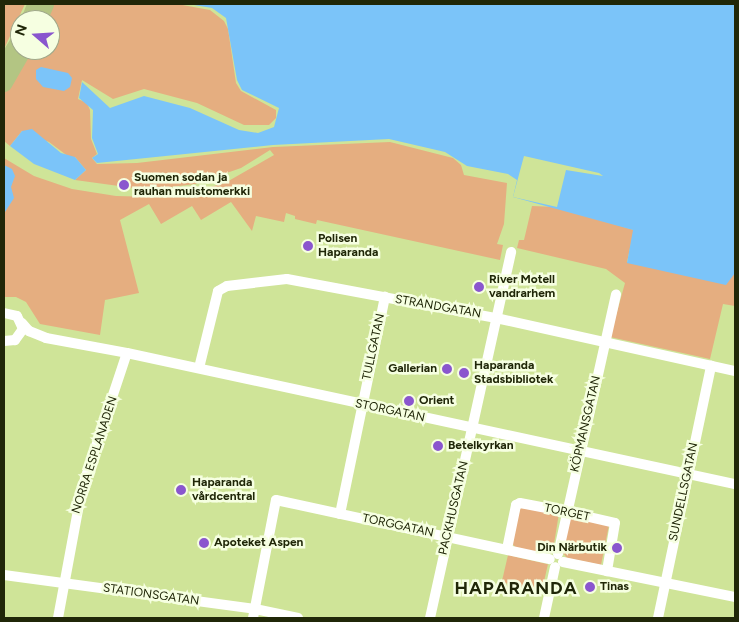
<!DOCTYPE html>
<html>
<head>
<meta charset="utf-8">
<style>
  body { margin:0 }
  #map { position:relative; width:739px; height:622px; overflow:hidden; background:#cfe498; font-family:Figtree,sans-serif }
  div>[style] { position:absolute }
  .green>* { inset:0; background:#e5ae80; transform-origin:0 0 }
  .water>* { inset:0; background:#7bc4f9 }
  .pier>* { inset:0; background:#cfe498 }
  .minor>* { height:10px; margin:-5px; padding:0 5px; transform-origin:5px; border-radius:5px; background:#fff }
  .highway>* { height:15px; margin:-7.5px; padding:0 7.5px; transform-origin:7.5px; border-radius:7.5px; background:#b3c583 }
  .dots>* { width:14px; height:14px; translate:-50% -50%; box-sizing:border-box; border:2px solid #f6ffe1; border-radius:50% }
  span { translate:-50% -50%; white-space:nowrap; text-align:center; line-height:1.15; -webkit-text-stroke:5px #f6ffe1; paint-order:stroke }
  .poi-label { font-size:12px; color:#202708; font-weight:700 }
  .left { translate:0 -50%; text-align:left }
  .right { translate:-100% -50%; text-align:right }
  .street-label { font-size:12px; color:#202708 }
  .district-label { font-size:18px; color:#202708; font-weight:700; letter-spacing:1px }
  .frame { position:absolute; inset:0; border:5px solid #202708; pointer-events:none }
  .north { position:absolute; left:10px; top:10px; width:50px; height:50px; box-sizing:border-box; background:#f6ffe1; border:1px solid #a0a98a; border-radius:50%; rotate:289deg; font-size:14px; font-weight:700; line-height:20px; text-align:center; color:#202708 }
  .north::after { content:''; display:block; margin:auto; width:18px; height:22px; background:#8a56ce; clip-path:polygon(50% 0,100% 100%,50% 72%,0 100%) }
</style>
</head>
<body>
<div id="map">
  <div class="green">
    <div style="clip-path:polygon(4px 4px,25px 4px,4px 49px)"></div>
    <div style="clip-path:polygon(50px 4px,177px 4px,210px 10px,224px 21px,228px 29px,236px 83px,241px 91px,276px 110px,276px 118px,269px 125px,244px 125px,197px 103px,144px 89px,113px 99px,82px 80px,78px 99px,87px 103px,90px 110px,91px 139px,97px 154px,92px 158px,97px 164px,137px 163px,273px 147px,390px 142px,453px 158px,461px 165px,464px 175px,507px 183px,504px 224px,497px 244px,503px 245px,500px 260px,317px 220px,316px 224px,295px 219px,295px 216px,286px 213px,284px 222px,256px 216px,252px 231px,231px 202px,201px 220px,192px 206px,161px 224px,149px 204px,120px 220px,139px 293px,105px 300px,100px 335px,40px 324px,26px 302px,16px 297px,4px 297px,4px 158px,34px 176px,72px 189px,116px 196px,158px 197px,189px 193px,225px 183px,274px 155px,270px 150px,241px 168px,195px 184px,148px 190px,75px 180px,86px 170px,75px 157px,69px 157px,49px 142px,22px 131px,10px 146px,4px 141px,4px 92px,29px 50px,50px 50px,50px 20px,44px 20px)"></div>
    <div style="clip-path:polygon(532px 206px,557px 207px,634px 230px,627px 262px,735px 273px,735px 306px,723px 304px,710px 359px,610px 337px,625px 283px,606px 269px,517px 248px,519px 240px,524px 240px)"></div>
    <div style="clip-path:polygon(521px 506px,559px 513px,554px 544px,544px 553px,516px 548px,511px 542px)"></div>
    <div style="clip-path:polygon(570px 517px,609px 525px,601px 565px,567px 558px,563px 553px,562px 548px)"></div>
    <div style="left:508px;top:555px;width:41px;height:28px;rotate:13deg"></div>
  </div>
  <div class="water">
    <div style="clip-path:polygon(188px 4px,735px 4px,735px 273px,726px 285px,627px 263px,633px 230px,513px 197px,517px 180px,508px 174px,467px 166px,445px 152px,389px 139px,273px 145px,97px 163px,92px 158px,98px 154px,92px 138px,93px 110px,79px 98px,82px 82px,110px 108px,144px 96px,190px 108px,239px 130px,258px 133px,274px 127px,279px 108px,242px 90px,237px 80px,226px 18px,212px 8px)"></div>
    <div style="clip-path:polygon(41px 67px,68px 73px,72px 78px,70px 87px,64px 91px,43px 87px,36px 79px,36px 70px)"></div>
    <div style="clip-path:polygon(32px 129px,61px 153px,75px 157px,86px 170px,75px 180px,34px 164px,10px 146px,22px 131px)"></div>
    <div style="clip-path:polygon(4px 165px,12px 169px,15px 176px,11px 187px,14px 198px,5px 212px)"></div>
  </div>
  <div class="pier">
    <div style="clip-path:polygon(524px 156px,599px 173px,603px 176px,566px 170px,557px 207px,513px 197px)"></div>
  </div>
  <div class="minor">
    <div style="left:4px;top:313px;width:13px;rotate:13deg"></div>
    <div style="left:17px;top:316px;width:14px;rotate:65deg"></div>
    <div style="left:23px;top:329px;width:14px;rotate:126deg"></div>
    <div style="left:15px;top:340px;width:11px;rotate:175deg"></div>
    <div style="left:22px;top:323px;width:11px;rotate:49deg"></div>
    <div style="left:29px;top:331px;width:18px;rotate:22deg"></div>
    <div style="left:46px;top:338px;width:82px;rotate:10.5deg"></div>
    <div style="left:127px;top:353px;width:622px;rotate:12.16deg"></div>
    <div style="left:199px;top:368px;width:79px;rotate:-76.1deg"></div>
    <div style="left:218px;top:291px;width:10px;rotate:-29deg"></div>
    <div style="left:227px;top:286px;width:60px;rotate:-6.7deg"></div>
    <div style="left:287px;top:279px;width:213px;rotate:10.6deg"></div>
    <div style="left:496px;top:318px;width:245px;rotate:12.5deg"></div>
    <div style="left:340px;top:514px;width:222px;rotate:-78.3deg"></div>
    <div style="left:507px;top:549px;width:45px;rotate:-78.4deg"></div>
    <div style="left:516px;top:505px;width:4px;rotate:-27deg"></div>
    <div style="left:520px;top:503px;width:48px;rotate:10.8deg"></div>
    <div style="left:567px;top:512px;width:49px;rotate:12.9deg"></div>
    <div style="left:615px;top:523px;width:49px;rotate:99.5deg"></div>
    <div style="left:558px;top:554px;width:266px;rotate:-77.4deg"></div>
    <div style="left:563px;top:562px;width:176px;rotate:11.5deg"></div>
    <div style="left:4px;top:575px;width:253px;rotate:7.7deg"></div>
    <div style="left:255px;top:609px;width:44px;rotate:11.8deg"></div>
    <div style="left:58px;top:618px;width:132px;rotate:-79.5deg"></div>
    <div style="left:82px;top:488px;width:142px;rotate:-71.6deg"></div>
    <div style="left:253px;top:618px;width:120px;rotate:-79deg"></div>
    <div style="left:276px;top:500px;width:280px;rotate:12.2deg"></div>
    <div style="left:430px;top:618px;width:375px;rotate:-77.5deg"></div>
    <div style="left:544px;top:618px;width:52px;rotate:-77.8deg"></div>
    <div style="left:658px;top:618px;width:258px;rotate:-78.1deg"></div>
  </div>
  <div class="highway">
    <div style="left:28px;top:20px;width:17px;rotate:-69deg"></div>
    <div style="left:39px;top:20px;width:17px;rotate:-66deg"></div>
    <div style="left:4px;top:63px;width:31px;rotate:-59deg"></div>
    <div style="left:4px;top:84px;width:39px;rotate:-60deg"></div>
  </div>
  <div class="dots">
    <div style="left:124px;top:185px;background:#8a56ce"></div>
    <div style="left:308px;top:246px;background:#8a56ce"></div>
    <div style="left:479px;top:287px;background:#8a56ce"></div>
    <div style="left:447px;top:369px;background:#8a56ce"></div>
    <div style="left:464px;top:373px;background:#8a56ce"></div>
    <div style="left:409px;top:401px;background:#8a56ce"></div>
    <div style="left:438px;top:446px;background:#8a56ce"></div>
    <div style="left:181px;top:490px;background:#8a56ce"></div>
    <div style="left:204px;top:543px;background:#8a56ce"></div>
    <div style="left:617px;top:548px;background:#8a56ce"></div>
    <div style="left:590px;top:587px;background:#8a56ce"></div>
  </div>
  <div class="poi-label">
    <span class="left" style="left:134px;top:185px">Suomen sodan ja<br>rauhan muistomerkki</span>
    <span class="left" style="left:318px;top:246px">Polisen<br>Haparanda</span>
    <span class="left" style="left:489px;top:287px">River Motell<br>vandrarhem</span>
    <span class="left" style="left:474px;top:373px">Haparanda<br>Stadsbibliotek</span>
    <span class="right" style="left:437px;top:369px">Gallerian</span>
    <span class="left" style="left:419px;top:401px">Orient</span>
    <span class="left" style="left:448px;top:446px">Betelkyrkan</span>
    <span class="left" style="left:192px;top:490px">Haparanda<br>vårdcentral</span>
    <span class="left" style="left:214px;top:543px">Apoteket Aspen</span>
    <span class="right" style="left:607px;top:548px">Din Närbutik</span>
    <span class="left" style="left:600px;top:587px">Tinas</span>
  </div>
  <div class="street-label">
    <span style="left:438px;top:307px;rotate:10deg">STRANDGATAN</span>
    <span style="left:374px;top:347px;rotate:-78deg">TULLGATAN</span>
    <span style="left:390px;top:411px;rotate:12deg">STORGATAN</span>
    <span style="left:586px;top:424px;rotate:-77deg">KÖPMANSGATAN</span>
    <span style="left:95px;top:455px;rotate:-72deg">NORRA ESPLANADEN</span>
    <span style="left:684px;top:492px;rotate:-78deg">SUNDELLSGATAN</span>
    <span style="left:454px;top:508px;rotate:-77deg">PACKHUSGATAN</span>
    <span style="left:567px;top:513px;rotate:12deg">TORGET</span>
    <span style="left:398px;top:526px;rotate:12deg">TORGGATAN</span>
    <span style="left:151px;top:595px;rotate:8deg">STATIONSGATAN</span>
  </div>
  <div class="district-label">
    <span style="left:516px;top:588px">HAPARANDA</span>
  </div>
  <div class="frame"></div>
  <div class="north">N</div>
</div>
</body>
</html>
